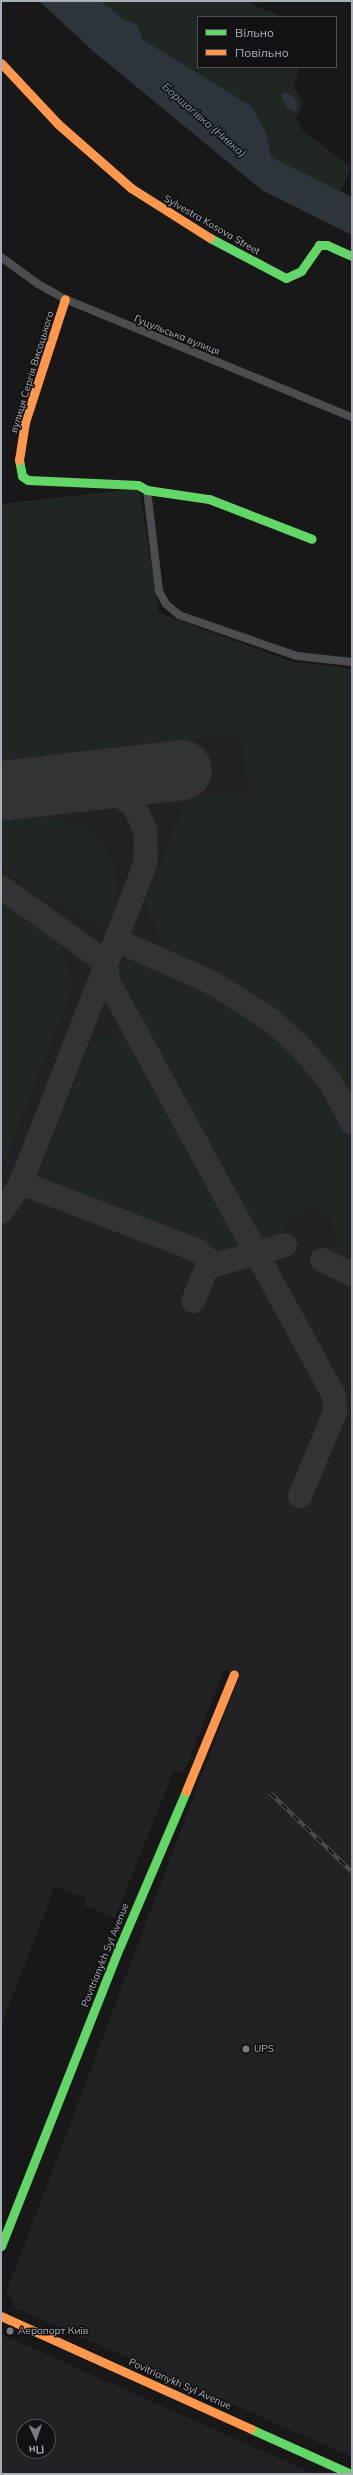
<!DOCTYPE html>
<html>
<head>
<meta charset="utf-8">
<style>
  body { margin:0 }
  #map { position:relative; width:353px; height:2475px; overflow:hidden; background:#181818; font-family:Mulish,sans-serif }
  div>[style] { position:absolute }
  .built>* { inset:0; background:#222224 }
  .green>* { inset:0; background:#202722 }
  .water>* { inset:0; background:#2e343b }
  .taxiway>* { height:24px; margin:-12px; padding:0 12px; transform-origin:12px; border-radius:12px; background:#323334 }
  .runway>* { height:60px; margin:-30px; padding:0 30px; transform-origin:30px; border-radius:30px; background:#323334 }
  .street>* { height:8px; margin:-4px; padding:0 4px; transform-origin:4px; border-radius:4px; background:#4c4d51 }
  .fast>* { height:9px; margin:-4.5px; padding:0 4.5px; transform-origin:4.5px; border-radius:4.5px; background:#63d668 }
  .slow>* { height:9px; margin:-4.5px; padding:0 4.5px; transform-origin:4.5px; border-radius:4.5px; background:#ff974d }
  .rail>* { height:4px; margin-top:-2px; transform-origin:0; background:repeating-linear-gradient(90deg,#121214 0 8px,#4d4e50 0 16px); box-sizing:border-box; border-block:1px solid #4d4e50 }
  .dots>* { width:11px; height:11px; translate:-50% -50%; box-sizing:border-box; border:2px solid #121214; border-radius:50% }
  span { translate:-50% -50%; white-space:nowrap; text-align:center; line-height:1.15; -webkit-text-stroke:3px #121214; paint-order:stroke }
  .street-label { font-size:10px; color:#aaaeb8 }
  .poi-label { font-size:10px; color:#aaaeb8 }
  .left { translate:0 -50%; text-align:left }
  .water-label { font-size:11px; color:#8499b0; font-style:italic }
  .frame { position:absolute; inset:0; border:2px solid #aaaeb8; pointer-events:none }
  .legend { position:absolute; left:197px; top:16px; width:140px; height:52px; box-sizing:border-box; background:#121214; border:1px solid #4f5056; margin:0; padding:5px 7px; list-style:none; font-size:12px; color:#aaaeb8 }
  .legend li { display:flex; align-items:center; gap:8px; height:20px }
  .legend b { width:20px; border:1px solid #4f5056 }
  .north { position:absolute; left:16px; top:2419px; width:40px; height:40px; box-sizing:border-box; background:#121214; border:1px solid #4f5056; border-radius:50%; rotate:177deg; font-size:11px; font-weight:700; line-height:16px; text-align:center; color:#aaaeb8 }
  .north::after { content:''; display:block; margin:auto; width:14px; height:18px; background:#777a80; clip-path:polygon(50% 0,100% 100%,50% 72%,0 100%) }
</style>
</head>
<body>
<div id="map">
  <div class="built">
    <div style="clip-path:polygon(1px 504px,159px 613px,289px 661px,352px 669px,352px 2457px,15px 2308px,7px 2291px,239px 1677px,224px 1670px,184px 1772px,174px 1770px,115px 1918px,84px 1905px,86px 1898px,55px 1886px,1px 2026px)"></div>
    <div style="clip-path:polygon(evenodd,1px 2334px,202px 2424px,314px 2474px,1px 2474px,1px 2334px,24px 2427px,48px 2427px,48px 2451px,24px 2451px,24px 2427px)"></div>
  </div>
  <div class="green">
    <div style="clip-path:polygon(101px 1px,250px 1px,259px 8px,277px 14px,280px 17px,198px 17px,198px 67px,299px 67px,294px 87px,304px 104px,296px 119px,303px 131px,351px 167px,341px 192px,271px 157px,266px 132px,251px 106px,142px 39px,138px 25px,122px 18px)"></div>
    <div style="clip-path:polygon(132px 489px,140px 493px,159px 613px,289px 661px,352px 669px,352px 1097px,350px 1098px,324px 1060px,276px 1014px,243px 991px,190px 964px,162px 943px,145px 904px,186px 798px,248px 791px,241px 734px,1px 762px,1px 504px)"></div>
    <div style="clip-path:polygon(45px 815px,78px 824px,91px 830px,112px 857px,118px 893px,106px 927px,47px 901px,1px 867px,1px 820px)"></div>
    <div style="clip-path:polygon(1px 901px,34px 922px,54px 940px,63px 953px,69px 972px,71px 993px,1px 1171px)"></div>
    <div style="clip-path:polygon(125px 954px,207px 989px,237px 1006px,266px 1026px,292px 1049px,322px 1087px,342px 1121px,352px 1146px,352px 1269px,327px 1257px,335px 1247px,336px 1234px,329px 1218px,318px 1212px,309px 1211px,297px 1214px,290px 1220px,281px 1235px,262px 1242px,117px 976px)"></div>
    <div style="clip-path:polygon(119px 1034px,128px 1038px,243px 1248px,224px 1254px,37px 1181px,91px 1042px)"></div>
  </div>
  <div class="water">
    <div style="clip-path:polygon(39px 1px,101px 1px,122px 18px,138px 25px,142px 39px,251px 106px,266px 132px,271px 157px,352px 197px,352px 235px,263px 191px,93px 51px)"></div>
    <div style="clip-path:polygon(285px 92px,293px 96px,298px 104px,297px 110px,293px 112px,287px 108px,281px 96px)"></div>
  </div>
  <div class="taxiway">
    <div style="left:1px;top:887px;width:130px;rotate:35.6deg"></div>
    <div style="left:116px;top:940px;width:104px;rotate:23.9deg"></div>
    <div style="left:211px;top:982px;width:71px;rotate:32.3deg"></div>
    <div style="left:271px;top:1020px;width:36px;rotate:42deg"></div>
    <div style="left:298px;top:1044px;width:49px;rotate:49.1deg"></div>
    <div style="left:330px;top:1081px;width:47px;rotate:62.4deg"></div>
    <div style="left:106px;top:966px;width:15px;rotate:82deg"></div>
    <div style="left:108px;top:981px;width:473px;rotate:61.4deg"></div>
    <div style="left:334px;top:1396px;width:16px;rotate:86deg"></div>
    <div style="left:335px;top:1412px;width:91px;rotate:112.6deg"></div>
    <div style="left:21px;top:1183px;width:191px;rotate:20.9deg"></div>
    <div style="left:199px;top:1251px;width:10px;rotate:45deg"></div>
    <div style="left:206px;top:1258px;width:9px;rotate:84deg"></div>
    <div style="left:207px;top:1267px;width:37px;rotate:112deg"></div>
    <div style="left:1px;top:1212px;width:35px;rotate:-55deg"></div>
    <div style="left:21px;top:1183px;width:333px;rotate:-68.7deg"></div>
    <div style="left:142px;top:873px;width:16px;rotate:-75deg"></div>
    <div style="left:146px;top:858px;width:28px;rotate:-92deg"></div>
    <div style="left:145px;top:830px;width:26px;rotate:-115deg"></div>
    <div style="left:134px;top:806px;width:31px;rotate:-144deg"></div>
    <div style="left:109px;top:788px;width:18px;rotate:-164deg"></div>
    <div style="left:92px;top:783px;width:12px;rotate:180deg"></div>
    <div style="left:322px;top:1260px;width:33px;rotate:25deg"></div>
    <div style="left:207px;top:1267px;width:81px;rotate:-15.8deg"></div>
  </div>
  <div class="runway">
    <div style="left:1px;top:791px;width:182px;rotate:-6.6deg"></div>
  </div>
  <div class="street">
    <div style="left:1px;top:257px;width:46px;rotate:36.1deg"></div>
    <div style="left:38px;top:284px;width:31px;rotate:29deg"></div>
    <div style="left:65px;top:299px;width:310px;rotate:22.4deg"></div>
    <div style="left:147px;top:490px;width:102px;rotate:83.2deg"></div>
    <div style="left:159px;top:591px;width:15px;rotate:62deg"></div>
    <div style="left:166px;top:604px;width:17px;rotate:40deg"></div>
    <div style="left:179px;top:615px;width:125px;rotate:19.2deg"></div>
    <div style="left:297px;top:656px;width:55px;rotate:6.2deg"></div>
  </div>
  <div class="fast">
    <div style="left:210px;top:238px;width:86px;rotate:27.8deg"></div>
    <div style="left:286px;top:278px;width:17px;rotate:-25deg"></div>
    <div style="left:301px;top:271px;width:32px;rotate:-55deg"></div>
    <div style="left:319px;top:245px;width:8px"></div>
    <div style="left:327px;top:245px;width:27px;rotate:24deg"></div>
    <div style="left:19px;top:460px;width:16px;rotate:79deg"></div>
    <div style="left:22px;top:476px;width:7px;rotate:34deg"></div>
    <div style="left:28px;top:480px;width:110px;rotate:2.6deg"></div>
    <div style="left:138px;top:485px;width:10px;rotate:29deg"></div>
    <div style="left:147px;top:490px;width:63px;rotate:8.3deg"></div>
    <div style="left:209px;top:499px;width:110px;rotate:21.2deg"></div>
    <div style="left:1px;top:2246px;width:323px;rotate:-68.4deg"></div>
    <div style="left:120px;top:1946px;width:168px;rotate:-66.9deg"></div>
    <div style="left:251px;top:2429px;width:110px;rotate:24.2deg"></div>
  </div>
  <div class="slow">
    <div style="left:1px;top:63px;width:83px;rotate:46.9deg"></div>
    <div style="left:58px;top:124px;width:97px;rotate:41.2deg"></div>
    <div style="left:131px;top:188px;width:93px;rotate:32.3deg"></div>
    <div style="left:19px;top:460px;width:38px;rotate:-81deg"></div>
    <div style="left:25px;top:422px;width:129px;rotate:-72deg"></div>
    <div style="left:186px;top:1791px;width:126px;rotate:-67.7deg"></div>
    <div style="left:1px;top:2316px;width:274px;rotate:24.3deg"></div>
  </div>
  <div class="rail">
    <div style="left:270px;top:1793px;width:114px;rotate:43.9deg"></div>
  </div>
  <div class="dots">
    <div style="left:246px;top:2049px;background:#777a80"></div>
    <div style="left:10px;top:2331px;background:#777a80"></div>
  </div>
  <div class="street-label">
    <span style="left:212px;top:225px;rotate:30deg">Sylvestra Kosova Street</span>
    <span style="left:177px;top:335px;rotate:22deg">Гуцульська вулиця</span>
    <span style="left:32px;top:372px;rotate:-73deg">вулиця Сергія Висоцького</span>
    <span style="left:105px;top:1955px;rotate:-68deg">Povitrianykh Syl Avenue</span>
    <span style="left:180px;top:2384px;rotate:24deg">Povitrianykh Syl Avenue</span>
  </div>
  <div class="poi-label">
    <span class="left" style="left:254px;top:2049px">UPS</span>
    <span class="left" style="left:18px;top:2331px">Аеропорт Київ</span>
  </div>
  <div class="water-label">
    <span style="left:204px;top:120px;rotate:41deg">Борщагівка (Нивка)</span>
  </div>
  <div class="frame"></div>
  <ul class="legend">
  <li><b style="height:5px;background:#63d668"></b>Вільно</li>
  <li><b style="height:5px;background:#ff974d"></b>Повільно</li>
  </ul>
  <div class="north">Пн</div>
</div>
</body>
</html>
